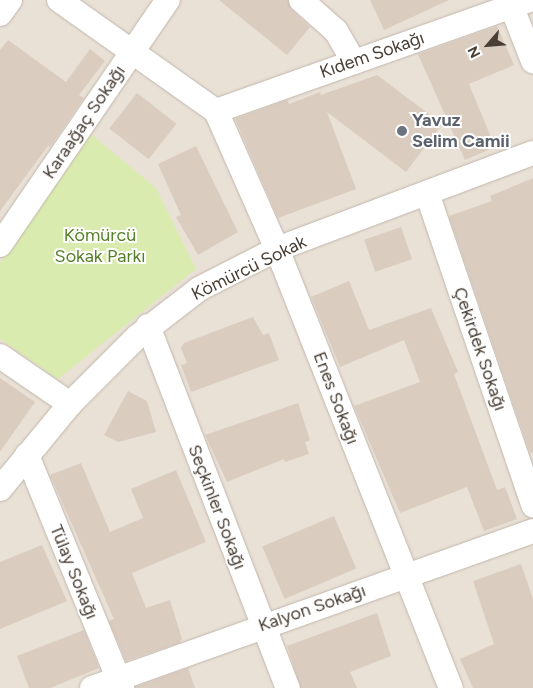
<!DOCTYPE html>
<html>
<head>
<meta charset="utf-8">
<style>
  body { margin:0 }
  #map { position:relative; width:533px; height:688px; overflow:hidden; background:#f5efe9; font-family:Figtree,sans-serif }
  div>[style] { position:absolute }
  .residential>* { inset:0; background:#e9e0d6; transform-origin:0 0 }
  .green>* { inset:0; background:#daebaf }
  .building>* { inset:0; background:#dbccc0; transform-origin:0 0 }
  .roads { filter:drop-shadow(0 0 1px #c1b6aa) drop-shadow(0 0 1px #c1b6aa) }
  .street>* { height:24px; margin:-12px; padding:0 12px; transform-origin:12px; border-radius:12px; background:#fff }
  .dots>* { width:14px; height:14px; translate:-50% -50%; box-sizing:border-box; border:2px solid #fff; border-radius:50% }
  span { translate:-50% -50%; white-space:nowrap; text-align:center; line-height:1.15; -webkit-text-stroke:4px #fff; paint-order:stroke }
  .street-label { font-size:18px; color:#493f36 }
  .worship-label { font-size:18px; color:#5b616d; font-weight:700 }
  .left { translate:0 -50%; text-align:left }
  .park-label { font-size:18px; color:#557f26 }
  .north { position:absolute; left:463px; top:20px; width:50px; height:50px; -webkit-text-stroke:4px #fff; paint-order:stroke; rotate:243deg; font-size:14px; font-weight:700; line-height:20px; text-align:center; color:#493f36 }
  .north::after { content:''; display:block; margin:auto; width:18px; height:22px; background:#493f36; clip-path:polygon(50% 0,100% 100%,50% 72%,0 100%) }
</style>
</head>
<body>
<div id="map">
  <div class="residential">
    <div style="left:0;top:0;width:533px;height:688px"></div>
  </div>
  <div class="green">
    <div style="clip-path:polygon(86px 130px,156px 188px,196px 269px,58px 379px,0 339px,0 263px)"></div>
  </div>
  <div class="building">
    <div style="clip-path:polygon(219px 0,288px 0,292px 10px,310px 27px,287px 55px)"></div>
    <div style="clip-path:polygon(370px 0,449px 0,384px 30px)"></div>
    <div style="clip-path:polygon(497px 26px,514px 65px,469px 84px,495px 147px,465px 160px,418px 54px)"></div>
    <div style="clip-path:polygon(8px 40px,66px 82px,90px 49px,105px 61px,79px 95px,84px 98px,50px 147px,48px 146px,0 211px,0 50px)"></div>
    <div style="clip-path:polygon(377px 75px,442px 124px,406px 172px,327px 112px,356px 189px,278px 218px,235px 119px,287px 100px,289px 104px,320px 92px,321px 95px)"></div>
    <div style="left:137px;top:93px;width:50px;height:45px;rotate:38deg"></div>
    <div style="clip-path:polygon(196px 146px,238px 232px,198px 255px,176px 217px,181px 215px,158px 164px)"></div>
    <div style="clip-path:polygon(533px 178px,533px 453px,530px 453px,449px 216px,492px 201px,490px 196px)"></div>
    <div style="left:401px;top:227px;width:34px;height:39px;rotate:71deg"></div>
    <div style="clip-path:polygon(349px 281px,369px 330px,431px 308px,458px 372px,454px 374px,497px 490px,505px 487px,517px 519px,484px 531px,467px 487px,400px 513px,354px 406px,420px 382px,404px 340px,340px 367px,311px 297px)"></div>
    <div style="clip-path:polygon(253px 317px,263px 335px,269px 333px,279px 360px,191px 392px,181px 365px,187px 363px,181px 348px,184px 343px)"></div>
    <div style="clip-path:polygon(0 378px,35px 402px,0 452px)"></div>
    <div style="clip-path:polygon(128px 391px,147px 401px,156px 432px,118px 442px,104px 435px)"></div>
    <div style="clip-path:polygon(298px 403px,310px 440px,305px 442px,309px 454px,285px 462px,284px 459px,227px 482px,205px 435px)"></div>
    <div style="clip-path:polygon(81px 463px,110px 532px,143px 518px,131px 489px,176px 470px,206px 542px,132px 573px,146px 608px,170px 600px,182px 639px,179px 643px,126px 661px,109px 621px,114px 619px,50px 475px)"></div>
    <div style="left:334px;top:516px;width:57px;height:78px;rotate:67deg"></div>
    <div style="clip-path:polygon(42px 545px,67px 601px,0 629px,0 562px)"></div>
    <div style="clip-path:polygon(521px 564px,533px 599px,533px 688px,473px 688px,460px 659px,494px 644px,473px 581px)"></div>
    <div style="clip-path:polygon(377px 613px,391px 656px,350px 672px,357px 688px,301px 688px,287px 646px)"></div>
    <div style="clip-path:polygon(84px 630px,99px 668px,50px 688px,29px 688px,17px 656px)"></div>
    <div style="clip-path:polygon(188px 668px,195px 688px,135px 688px,135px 687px)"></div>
  </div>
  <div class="roads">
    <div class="street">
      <div style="left:59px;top:0;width:192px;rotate:35.3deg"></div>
      <div style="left:301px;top:0;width:47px;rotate:41.5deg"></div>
      <div style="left:336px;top:31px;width:36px;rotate:60deg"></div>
      <div style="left:509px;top:0;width:66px;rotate:68.5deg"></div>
      <div style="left:0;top:14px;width:17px;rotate:-54deg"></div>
      <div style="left:216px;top:111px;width:151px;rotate:66.2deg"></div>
      <div style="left:277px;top:249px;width:472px;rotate:68.4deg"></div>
      <div style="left:216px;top:111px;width:332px;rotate:-19.5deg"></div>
      <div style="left:427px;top:193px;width:330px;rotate:71.2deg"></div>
      <div style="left:0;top:245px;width:297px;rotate:-55.6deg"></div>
      <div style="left:148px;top:326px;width:388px;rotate:68.9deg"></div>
      <div style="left:0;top:356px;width:85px;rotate:34.4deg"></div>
      <div style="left:27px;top:455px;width:252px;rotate:67.8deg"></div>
      <div style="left:0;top:489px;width:110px;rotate:-50.5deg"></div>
      <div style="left:70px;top:404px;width:95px;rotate:-45deg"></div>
      <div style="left:137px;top:337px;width:78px;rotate:-37.7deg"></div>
      <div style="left:199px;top:289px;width:88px;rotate:-27.1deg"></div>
      <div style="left:277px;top:249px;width:273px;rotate:-20.6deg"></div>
      <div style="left:92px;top:688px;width:468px;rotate:-19.6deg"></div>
    </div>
  </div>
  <div class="dots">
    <div style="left:402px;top:131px;background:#6b7280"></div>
  </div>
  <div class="street-label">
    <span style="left:372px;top:55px;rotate:-19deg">Kıdem Sokağı</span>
    <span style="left:84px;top:122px;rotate:-56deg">Karaağaç Sokağı</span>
    <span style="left:249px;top:268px;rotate:-26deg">Kömürcü Sokak</span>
    <span style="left:480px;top:349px;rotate:71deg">Çekirdek Sokağı</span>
    <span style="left:336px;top:398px;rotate:69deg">Enes Sokağı</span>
    <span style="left:217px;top:507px;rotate:69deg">Seçkinler Sokağı</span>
    <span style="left:74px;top:572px;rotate:68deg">Tülay Sokağı</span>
    <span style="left:312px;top:608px;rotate:-19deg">Kalyon Sokağı</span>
  </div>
  <div class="worship-label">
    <span class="left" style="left:412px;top:131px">Yavuz<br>Selim Camii</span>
  </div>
  <div class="park-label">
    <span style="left:100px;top:246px">Kömürcü<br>Sokak Parkı</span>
  </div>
  <div class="north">N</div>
</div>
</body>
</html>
